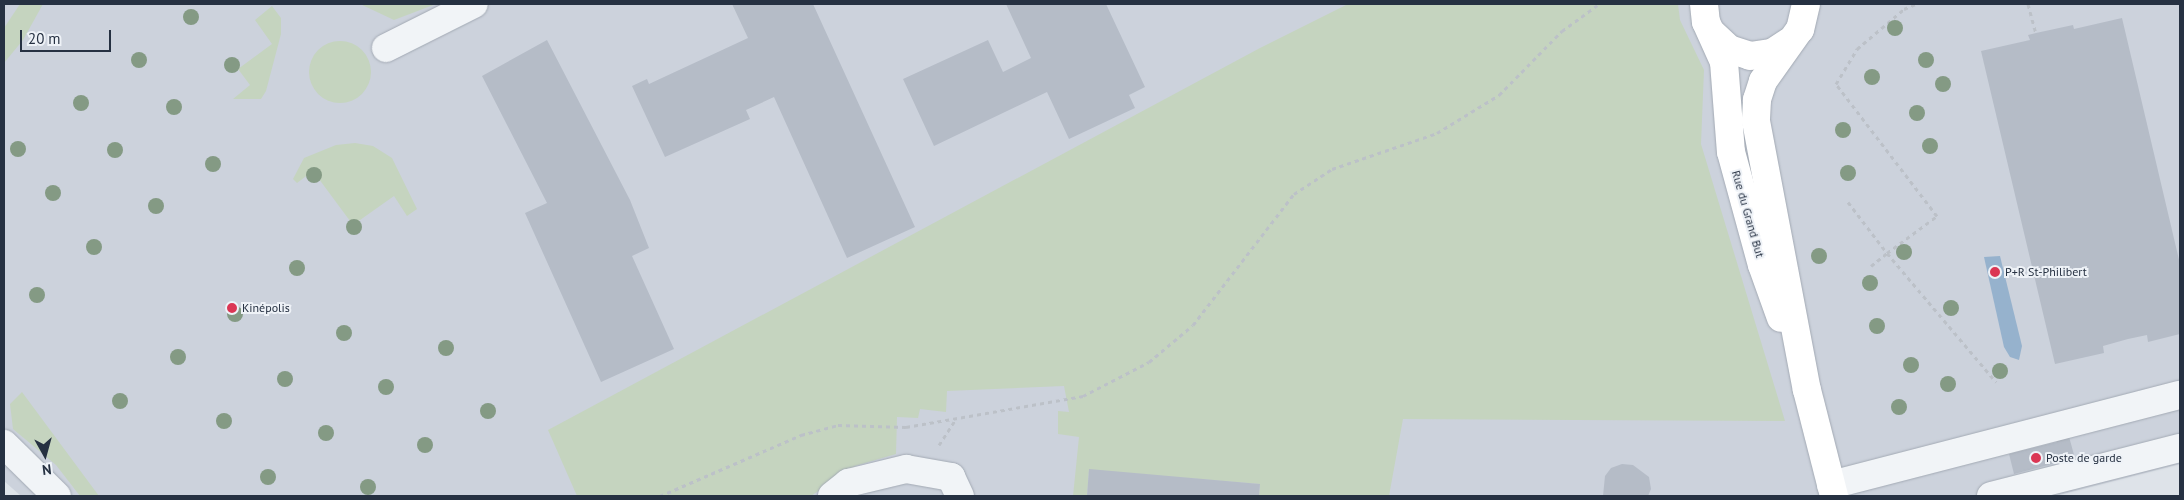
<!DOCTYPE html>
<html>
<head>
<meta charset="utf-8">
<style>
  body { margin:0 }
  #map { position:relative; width:2184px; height:500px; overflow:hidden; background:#dee3e9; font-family:"PT Sans",sans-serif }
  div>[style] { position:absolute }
  .built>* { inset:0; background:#ccd2dc }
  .green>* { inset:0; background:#c5d4bf }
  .round { border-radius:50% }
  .water>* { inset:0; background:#96b2cd }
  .building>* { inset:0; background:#b5bcc7 }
  .path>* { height:3px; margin-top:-1.5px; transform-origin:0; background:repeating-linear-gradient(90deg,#bcc1c8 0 4px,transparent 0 8px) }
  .roads { filter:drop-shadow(0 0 1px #a3aab4) drop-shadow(0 0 1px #a3aab4) }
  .minor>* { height:28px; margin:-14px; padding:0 14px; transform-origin:14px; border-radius:14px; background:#f1f4f7 }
  .major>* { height:28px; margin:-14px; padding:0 14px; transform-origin:14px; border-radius:14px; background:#fff }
  .trees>* { width:16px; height:16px; margin:-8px; border-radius:50%; background:#849a84 }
  .dots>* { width:14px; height:14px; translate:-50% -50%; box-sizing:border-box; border:2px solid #eef2f7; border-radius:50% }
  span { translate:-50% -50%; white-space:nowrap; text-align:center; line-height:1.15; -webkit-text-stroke:4px #eef2f7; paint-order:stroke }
  .street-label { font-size:12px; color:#263142 }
  .poi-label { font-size:12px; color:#263142 }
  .left { translate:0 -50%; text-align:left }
  .frame { position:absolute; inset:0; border:5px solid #263142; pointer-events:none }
  .north { position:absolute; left:20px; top:430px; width:50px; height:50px; -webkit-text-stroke:4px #eef2f7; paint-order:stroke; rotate:173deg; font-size:14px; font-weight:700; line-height:20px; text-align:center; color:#263142 }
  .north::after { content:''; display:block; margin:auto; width:18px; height:22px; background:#263142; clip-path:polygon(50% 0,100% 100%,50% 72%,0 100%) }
  .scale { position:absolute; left:20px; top:30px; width:91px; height:22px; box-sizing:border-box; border:2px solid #263142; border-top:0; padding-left:6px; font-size:15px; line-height:18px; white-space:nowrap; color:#263142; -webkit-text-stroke:4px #eef2f7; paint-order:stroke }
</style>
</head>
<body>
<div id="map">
  <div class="built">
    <div style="clip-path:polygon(4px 4px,2180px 4px,2180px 464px,2055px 496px,21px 496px,4px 481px)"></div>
  </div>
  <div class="green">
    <div style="clip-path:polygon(20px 4px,43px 4px,23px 40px,4px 63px,4px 28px)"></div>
    <div style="clip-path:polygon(360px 4px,436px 4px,394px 20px)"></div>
    <div style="clip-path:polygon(1348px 4px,1678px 4px,1680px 20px,1704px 70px,1701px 144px,1785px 421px,1403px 419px,1389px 496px,1259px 496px,1260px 484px,1089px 470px,1087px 496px,1073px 496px,1079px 437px,1058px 434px,1058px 411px,1069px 412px,1064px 386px,947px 391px,946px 412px,920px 409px,918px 418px,897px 417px,896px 454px,855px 466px,811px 496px,577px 496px,548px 430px,1260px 48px)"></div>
    <div style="clip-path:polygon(272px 6px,281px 18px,281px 34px,266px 91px,261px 99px,233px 99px,250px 85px,238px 69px,272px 44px,255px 20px)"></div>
    <div class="round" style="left:309px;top:41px;width:62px;height:62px"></div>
    <div style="clip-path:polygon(355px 143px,373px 146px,392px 158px,417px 209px,407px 216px,394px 196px,353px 225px,313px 171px,297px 183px,293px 179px,304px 158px,336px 145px)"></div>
    <div style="clip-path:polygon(22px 392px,99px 496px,80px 496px,56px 465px,13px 429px,10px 404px)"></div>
  </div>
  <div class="water">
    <div style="clip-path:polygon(2000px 256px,2022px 346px,2019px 360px,2010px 357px,2004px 347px,1984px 257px)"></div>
  </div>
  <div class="building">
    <div style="clip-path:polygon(732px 4px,813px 4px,915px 227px,847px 258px,774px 97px,746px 110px,750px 119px,665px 157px,632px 86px,647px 79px,649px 84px,748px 38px)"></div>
    <div style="clip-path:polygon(1006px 4px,1106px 4px,1145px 87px,1129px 95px,1135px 108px,1069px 139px,1047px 92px,934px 146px,903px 79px,988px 40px,1003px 72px,1031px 58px)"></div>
    <div style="clip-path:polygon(2122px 18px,2180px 264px,2180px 334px,2148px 342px,2147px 335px,2128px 339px,2103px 346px,2104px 353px,2055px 364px,1981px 51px,2030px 40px,2028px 35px,2036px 33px,2073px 25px,2074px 29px)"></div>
    <div style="clip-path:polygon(547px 40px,630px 200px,649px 248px,632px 256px,674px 349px,601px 382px,525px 213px,547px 203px,482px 76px)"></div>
    <div style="clip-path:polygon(2068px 433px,2076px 462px,2064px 465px,2063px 461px,2014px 474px,2009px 454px,2057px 442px,2055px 436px)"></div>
    <div style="clip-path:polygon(1622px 464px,1633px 465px,1649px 477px,1651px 489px,1648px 496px,1603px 496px,1605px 476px,1611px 468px)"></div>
    <div style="clip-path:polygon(1089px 469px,1260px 484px,1259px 496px,1087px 496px)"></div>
  </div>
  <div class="path">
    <div style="left:2028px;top:4px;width:30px;rotate:75deg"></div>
    <div style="left:1848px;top:202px;width:64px;rotate:52.6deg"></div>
    <div style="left:1887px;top:253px;width:62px;rotate:-36.5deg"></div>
    <div style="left:1937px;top:216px;width:166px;rotate:-127.4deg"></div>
    <div style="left:1836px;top:84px;width:41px;rotate:-59deg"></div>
    <div style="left:1857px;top:49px;width:62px;rotate:-40.4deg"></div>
    <div style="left:1904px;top:9px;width:13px;rotate:-23deg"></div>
    <div style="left:1871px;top:266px;width:21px;rotate:-39deg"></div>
    <div style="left:1887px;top:253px;width:169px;rotate:49.8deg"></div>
    <div style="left:939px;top:445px;width:31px;rotate:-57deg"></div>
    <div style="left:660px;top:496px;width:154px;rotate:-23.4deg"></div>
    <div style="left:801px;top:435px;width:38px;rotate:-15deg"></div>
    <div style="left:838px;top:425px;width:68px;rotate:1.7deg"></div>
    <div style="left:906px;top:427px;width:180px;rotate:-9.9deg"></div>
    <div style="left:1083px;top:396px;width:74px;rotate:-27.3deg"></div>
    <div style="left:1149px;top:362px;width:57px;rotate:-40.1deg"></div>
    <div style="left:1193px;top:325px;width:165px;rotate:-52.4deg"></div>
    <div style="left:1294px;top:194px;width:45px;rotate:-33.3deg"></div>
    <div style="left:1332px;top:169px;width:111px;rotate:-18.9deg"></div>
    <div style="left:1437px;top:133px;width:73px;rotate:-31.5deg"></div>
    <div style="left:1499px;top:95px;width:90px;rotate:-45.5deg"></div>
    <div style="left:1562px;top:31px;width:46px;rotate:-36.1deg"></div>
  </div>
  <div class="roads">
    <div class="minor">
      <div style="left:386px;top:48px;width:98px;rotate:-26.6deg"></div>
      <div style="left:4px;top:444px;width:74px;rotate:44.5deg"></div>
      <div style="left:1831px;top:485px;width:360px;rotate:-14.5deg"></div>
      <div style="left:832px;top:496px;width:21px;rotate:-39deg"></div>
      <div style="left:848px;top:483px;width:60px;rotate:-13.6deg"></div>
      <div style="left:906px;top:469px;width:46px;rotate:10.1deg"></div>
      <div style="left:951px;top:477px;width:21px;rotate:65deg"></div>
      <div style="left:1991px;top:496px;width:195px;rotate:-14.3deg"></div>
    </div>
    <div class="major">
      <div style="left:1704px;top:4px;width:18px;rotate:84deg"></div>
      <div style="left:1706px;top:22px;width:44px;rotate:65.8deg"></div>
      <div style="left:1724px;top:62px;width:90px;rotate:85.6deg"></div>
      <div style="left:1731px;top:152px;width:117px;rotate:74.7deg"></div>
      <div style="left:1762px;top:265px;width:56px;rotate:70.3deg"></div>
      <div style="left:1806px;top:4px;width:26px;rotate:103deg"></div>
      <div style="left:1800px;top:29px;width:64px;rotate:125.4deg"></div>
      <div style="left:1763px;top:81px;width:20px;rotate:108deg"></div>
      <div style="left:1757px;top:100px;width:21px;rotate:93deg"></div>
      <div style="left:1756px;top:121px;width:274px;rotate:79.3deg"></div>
      <div style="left:1807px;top:390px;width:109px;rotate:75.7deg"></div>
      <div style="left:1713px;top:34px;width:22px;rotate:43deg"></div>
      <div style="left:1729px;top:49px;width:22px;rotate:18deg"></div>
      <div style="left:1750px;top:56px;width:22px;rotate:-8deg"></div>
      <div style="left:1772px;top:53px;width:20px;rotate:-33deg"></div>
    </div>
  </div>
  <div class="trees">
    <div style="left:191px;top:17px"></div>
    <div style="left:1895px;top:28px"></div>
    <div style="left:139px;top:60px"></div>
    <div style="left:1926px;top:60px"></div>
    <div style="left:232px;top:65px"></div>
    <div style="left:1872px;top:77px"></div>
    <div style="left:1943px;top:84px"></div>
    <div style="left:81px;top:103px"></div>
    <div style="left:174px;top:107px"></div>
    <div style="left:1917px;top:113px"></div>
    <div style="left:1843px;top:130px"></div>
    <div style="left:1930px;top:146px"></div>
    <div style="left:18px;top:149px"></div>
    <div style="left:115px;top:150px"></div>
    <div style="left:213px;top:164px"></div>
    <div style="left:1848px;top:173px"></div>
    <div style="left:314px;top:175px"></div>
    <div style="left:53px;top:193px"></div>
    <div style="left:156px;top:206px"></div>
    <div style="left:354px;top:227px"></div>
    <div style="left:94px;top:247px"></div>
    <div style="left:1904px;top:252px"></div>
    <div style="left:1819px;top:256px"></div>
    <div style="left:297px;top:268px"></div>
    <div style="left:1870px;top:283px"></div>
    <div style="left:37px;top:295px"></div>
    <div style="left:1951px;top:308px"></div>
    <div style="left:235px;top:314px"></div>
    <div style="left:1877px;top:326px"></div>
    <div style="left:344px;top:333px"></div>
    <div style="left:446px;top:348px"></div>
    <div style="left:178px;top:357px"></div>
    <div style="left:1911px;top:365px"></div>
    <div style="left:2000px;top:371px"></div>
    <div style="left:285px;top:379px"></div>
    <div style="left:1948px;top:384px"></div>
    <div style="left:386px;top:387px"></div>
    <div style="left:120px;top:401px"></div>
    <div style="left:1899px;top:407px"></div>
    <div style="left:488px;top:411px"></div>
    <div style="left:224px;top:421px"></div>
    <div style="left:326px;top:433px"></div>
    <div style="left:425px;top:445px"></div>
    <div style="left:268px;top:477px"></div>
    <div style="left:368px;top:487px"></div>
  </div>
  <div class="dots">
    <div style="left:1995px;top:272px;background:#db3654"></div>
    <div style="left:232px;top:308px;background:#db3654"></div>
    <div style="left:2036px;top:458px;background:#db3654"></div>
  </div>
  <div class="street-label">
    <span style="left:1748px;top:214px;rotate:74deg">Rue du Grand But</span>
  </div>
  <div class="poi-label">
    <span class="left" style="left:2005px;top:272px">P+R St-Philibert</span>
    <span class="left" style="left:242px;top:308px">Kinépolis</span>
    <span class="left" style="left:2046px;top:458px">Poste de garde</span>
  </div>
  <div class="frame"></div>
  <div class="north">N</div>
  <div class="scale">20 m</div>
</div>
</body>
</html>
